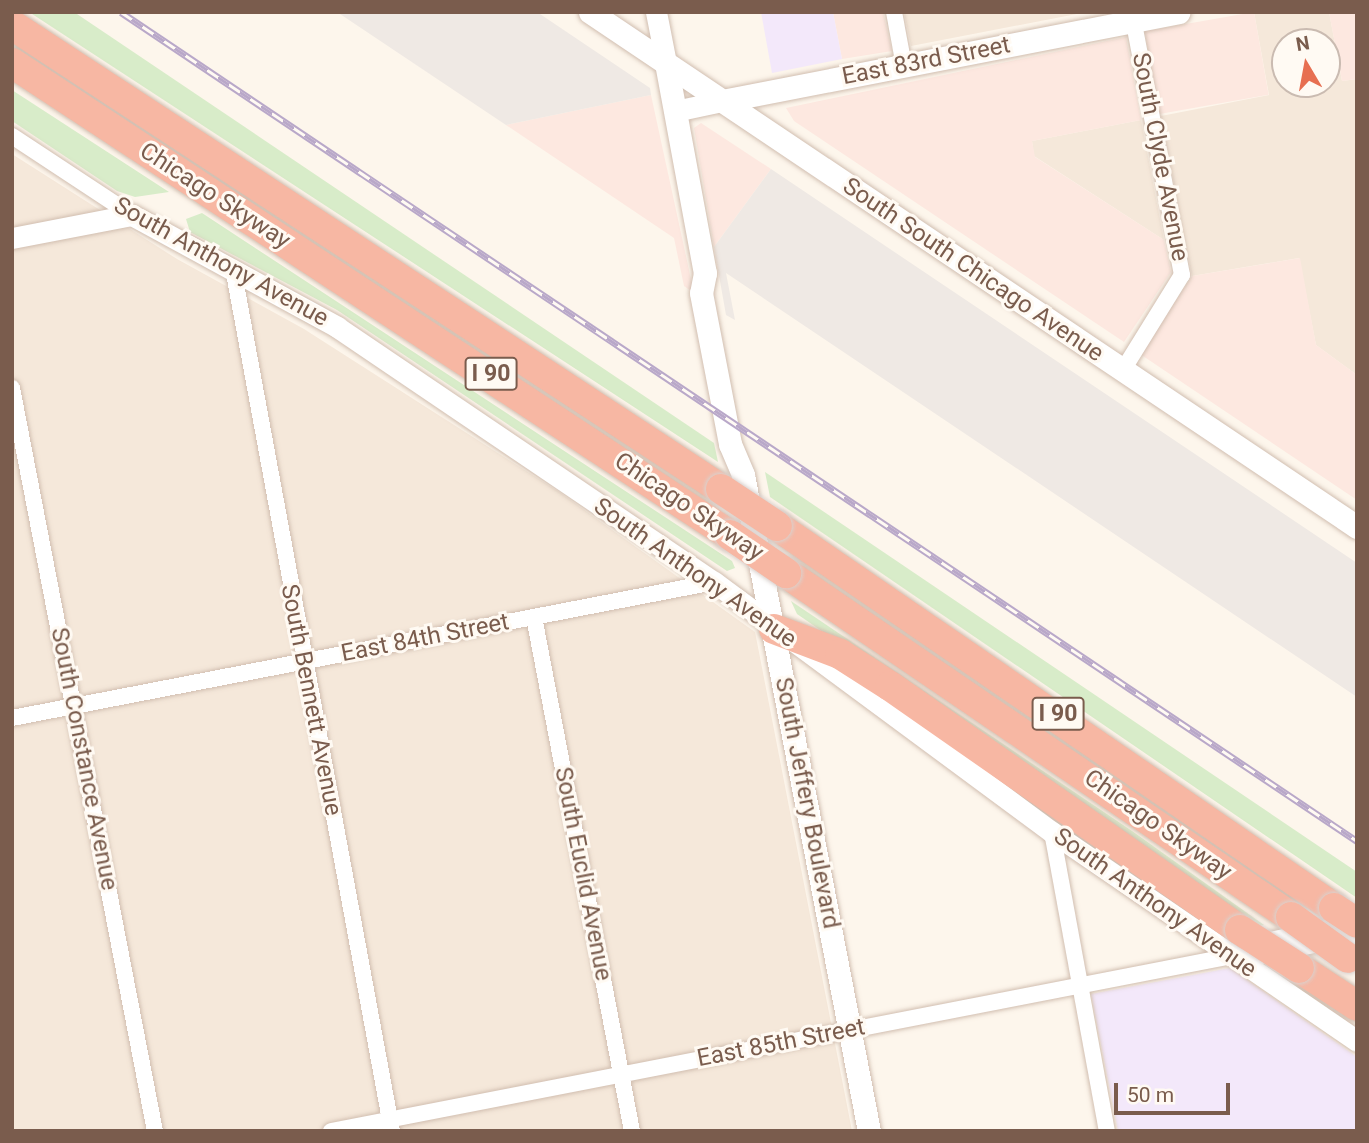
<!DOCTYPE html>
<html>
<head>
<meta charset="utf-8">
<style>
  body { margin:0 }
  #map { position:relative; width:1369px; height:1143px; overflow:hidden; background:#fdf6ec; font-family:Roboto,sans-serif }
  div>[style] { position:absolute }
  .residential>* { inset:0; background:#f5e8da }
  .commercial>* { inset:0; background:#fde8e0; transform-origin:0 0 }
  .industrial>* { inset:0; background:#efe9e4 }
  .education>* { inset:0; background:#f3e8fa }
  .green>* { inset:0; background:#d8ecc9 }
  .roads { filter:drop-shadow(0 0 2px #d1beb0) drop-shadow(0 0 2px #d1beb0) }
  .minor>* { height:16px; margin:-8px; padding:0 8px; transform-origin:8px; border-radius:8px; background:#fff }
  .tertiary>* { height:21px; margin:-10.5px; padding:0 10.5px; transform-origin:10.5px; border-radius:10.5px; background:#fff }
  .secondary>* { height:23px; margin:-11.5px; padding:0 11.5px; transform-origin:11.5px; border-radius:11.5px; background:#fff }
  .motorway>* { height:30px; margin:-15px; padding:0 15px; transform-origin:15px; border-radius:15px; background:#f7b7a3 }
  .rail>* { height:7px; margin-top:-3.5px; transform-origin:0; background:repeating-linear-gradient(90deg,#fffaf3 0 13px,#b9a8c9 0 26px); box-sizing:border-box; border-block:2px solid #b9a8c9 }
  .bridges { filter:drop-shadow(0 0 2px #dad1cd) drop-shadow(0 0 2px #dad1cd) }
  .motorway-bridge>* { height:30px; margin:-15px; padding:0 15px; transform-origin:15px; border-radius:15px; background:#f7b7a3 }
  span { translate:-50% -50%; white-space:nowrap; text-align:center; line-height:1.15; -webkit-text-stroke:6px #fffaf3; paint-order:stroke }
  .shield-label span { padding:2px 5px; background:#fffaf3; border:2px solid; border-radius:5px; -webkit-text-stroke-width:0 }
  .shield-label { font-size:23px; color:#7a5c4d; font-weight:700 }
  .street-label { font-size:24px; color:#7a5c4d }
  .frame { position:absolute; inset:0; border:14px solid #7a5c4d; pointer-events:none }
  .north { position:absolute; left:1271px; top:28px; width:70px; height:70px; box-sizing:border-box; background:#fffaf3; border:2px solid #cabbb1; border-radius:50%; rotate:350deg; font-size:19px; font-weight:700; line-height:28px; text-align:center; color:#7a5c4d }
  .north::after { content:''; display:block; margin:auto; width:24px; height:32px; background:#e76f51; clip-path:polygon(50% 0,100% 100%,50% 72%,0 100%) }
  .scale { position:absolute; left:1114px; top:1083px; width:116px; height:32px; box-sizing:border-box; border:4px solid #7a5c4d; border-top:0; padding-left:9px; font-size:21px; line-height:24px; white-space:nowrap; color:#7a5c4d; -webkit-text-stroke:5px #fffaf3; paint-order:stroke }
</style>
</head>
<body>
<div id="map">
  <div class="residential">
    <div style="clip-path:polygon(904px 12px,1087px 12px,911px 46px)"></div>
    <div style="clip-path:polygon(evenodd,1254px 12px,1329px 12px,1342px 81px,1357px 79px,1357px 375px,1316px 345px,1299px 258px,1192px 276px,1161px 116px,1269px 95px,1254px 12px,1285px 42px,1327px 42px,1327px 84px,1285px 84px,1285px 42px)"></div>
    <div style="clip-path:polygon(1141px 120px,1164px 240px,1034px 156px,1032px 141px)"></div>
    <div style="clip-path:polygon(12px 154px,177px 259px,304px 329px,559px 492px,755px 632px,852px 1131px,12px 1131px)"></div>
  </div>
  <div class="commercial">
    <div style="clip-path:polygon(833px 12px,883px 12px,892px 51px,842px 59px)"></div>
    <div style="left:1254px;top:12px;width:84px;height:111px;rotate:80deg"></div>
    <div style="clip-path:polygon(1329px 12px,1357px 12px,1357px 79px,1342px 81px)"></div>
    <div style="clip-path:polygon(1126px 37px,1141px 120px,1032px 141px,1035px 157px,1164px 240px,1171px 272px,1124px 342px,794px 121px,786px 108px)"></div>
    <div style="clip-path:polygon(651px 95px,694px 293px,684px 286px,674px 238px,506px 125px)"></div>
    <div style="clip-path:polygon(701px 123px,771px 169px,714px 247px,694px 128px)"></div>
    <div style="clip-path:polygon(1300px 258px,1316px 345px,1357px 375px,1357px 500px,1140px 354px,1192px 276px)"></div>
  </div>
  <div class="industrial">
    <div style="clip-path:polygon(337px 12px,537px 12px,650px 88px,651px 95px,506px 125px)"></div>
    <div style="clip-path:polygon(771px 169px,1357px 563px,1357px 697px,726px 273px,735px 320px,726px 315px,714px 247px)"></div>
  </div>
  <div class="education">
    <div style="clip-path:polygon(761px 12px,833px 12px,842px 59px,772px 73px)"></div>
    <div style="clip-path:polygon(1230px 968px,1357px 1057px,1357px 1131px,1118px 1131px,1091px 994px)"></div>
  </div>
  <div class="green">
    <div style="clip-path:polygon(29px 12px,74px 12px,714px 443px,718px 462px)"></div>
    <div style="clip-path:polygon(12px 90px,169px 192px,135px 197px,117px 191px,12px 121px)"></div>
    <div style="clip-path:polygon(202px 213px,732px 561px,735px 568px,727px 571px,337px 310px,190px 232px,186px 219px)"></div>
    <div style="clip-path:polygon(765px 472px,1357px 872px,1357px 898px,770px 497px)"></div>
    <div style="clip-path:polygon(791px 601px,1132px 831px,1264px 925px,1253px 927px,797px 614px)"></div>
  </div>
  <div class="roads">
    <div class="minor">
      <div style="left:894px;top:12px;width:55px;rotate:79.5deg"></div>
      <div style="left:12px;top:136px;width:144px;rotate:33.4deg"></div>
      <div style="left:233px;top:268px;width:878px;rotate:79.56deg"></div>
      <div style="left:1123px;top:370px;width:112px;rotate:-58.2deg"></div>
      <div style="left:1182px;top:275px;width:268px;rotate:-100.8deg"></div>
      <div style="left:12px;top:388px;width:757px;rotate:79.11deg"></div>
      <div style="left:534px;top:617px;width:523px;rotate:79.21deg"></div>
      <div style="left:12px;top:718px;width:715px;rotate:-10.96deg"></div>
      <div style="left:1052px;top:832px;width:304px;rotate:79.6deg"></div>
      <div style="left:1261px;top:942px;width:96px;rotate:-12deg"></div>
      <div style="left:331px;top:1131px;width:917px;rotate:-11deg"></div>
      <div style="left:1231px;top:956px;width:25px;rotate:2deg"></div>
      <div style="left:1256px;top:957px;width:103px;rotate:-11.7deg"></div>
    </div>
    <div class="tertiary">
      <div style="left:656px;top:12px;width:52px;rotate:78.9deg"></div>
      <div style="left:675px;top:111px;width:48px;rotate:-12deg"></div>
      <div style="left:12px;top:238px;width:122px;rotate:-10.9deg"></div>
      <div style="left:132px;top:215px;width:234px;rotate:28.6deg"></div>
      <div style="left:337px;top:327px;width:455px;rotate:34.1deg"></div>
      <div style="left:714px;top:582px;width:420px;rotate:36.5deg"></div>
      <div style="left:1052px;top:832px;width:370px;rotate:34.4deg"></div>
    </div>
    <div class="secondary">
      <div style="left:590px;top:12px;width:924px;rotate:33.88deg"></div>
      <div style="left:666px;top:63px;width:214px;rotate:79.5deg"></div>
      <div style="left:705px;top:273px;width:20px;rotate:101deg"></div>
      <div style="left:701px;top:293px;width:154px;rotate:79.1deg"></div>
      <div style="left:730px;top:444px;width:34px;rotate:67deg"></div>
      <div style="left:743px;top:475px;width:668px;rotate:79.13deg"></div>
      <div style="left:722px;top:101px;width:465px;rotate:-11deg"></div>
    </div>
    <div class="motorway">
      <div style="left:12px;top:25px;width:847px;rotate:33.2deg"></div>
      <div style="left:12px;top:63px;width:859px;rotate:33.32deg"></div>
      <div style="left:777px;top:526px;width:675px;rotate:34.44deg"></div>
      <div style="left:786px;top:573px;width:611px;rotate:34.26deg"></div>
      <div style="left:774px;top:629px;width:71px;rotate:20.7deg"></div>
      <div style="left:840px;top:654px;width:59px;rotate:32.6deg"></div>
      <div style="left:890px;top:686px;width:427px;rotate:34.9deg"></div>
      <div style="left:1299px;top:968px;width:69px;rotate:33.2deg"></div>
    </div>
  </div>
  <div class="rail">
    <div style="left:121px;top:12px;width:1488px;rotate:33.85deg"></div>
  </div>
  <div class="bridges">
    <div class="motorway-bridge">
      <div style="left:721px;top:489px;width:67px;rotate:33.5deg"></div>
      <div style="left:730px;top:535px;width:68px;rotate:34.2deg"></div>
      <div style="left:1334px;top:908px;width:27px;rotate:33deg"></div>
      <div style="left:1291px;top:917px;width:70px;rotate:35.7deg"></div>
      <div style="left:1240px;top:930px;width:70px;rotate:32.8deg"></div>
    </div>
  </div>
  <div class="shield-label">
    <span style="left:491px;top:374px">I 90</span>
    <span style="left:1058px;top:714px">I 90</span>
  </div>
  <div class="street-label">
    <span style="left:926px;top:61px;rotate:-11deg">East 83rd Street</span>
    <span style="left:1160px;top:157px;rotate:79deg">South Clyde Avenue</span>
    <span style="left:215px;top:196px;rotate:33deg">Chicago Skyway</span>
    <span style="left:221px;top:262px;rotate:29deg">South Anthony Avenue</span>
    <span style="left:973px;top:270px;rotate:34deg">South South Chicago Avenue</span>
    <span style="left:689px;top:507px;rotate:34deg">Chicago Skyway</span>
    <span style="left:695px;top:573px;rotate:35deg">South Anthony Avenue</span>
    <span style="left:425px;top:638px;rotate:-11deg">East 84th Street</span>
    <span style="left:311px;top:700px;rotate:79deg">South Bennett Avenue</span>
    <span style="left:84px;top:759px;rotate:79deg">South Constance Avenue</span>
    <span style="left:807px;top:803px;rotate:79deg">South Jeffery Boulevard</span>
    <span style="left:1158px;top:825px;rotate:35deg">Chicago Skyway</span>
    <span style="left:583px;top:874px;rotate:79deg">South Euclid Avenue</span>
    <span style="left:1155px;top:903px;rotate:35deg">South Anthony Avenue</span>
    <span style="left:781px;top:1043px;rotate:-11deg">East 85th Street</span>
  </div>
  <div class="frame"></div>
  <div class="north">N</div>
  <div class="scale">50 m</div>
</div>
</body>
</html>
